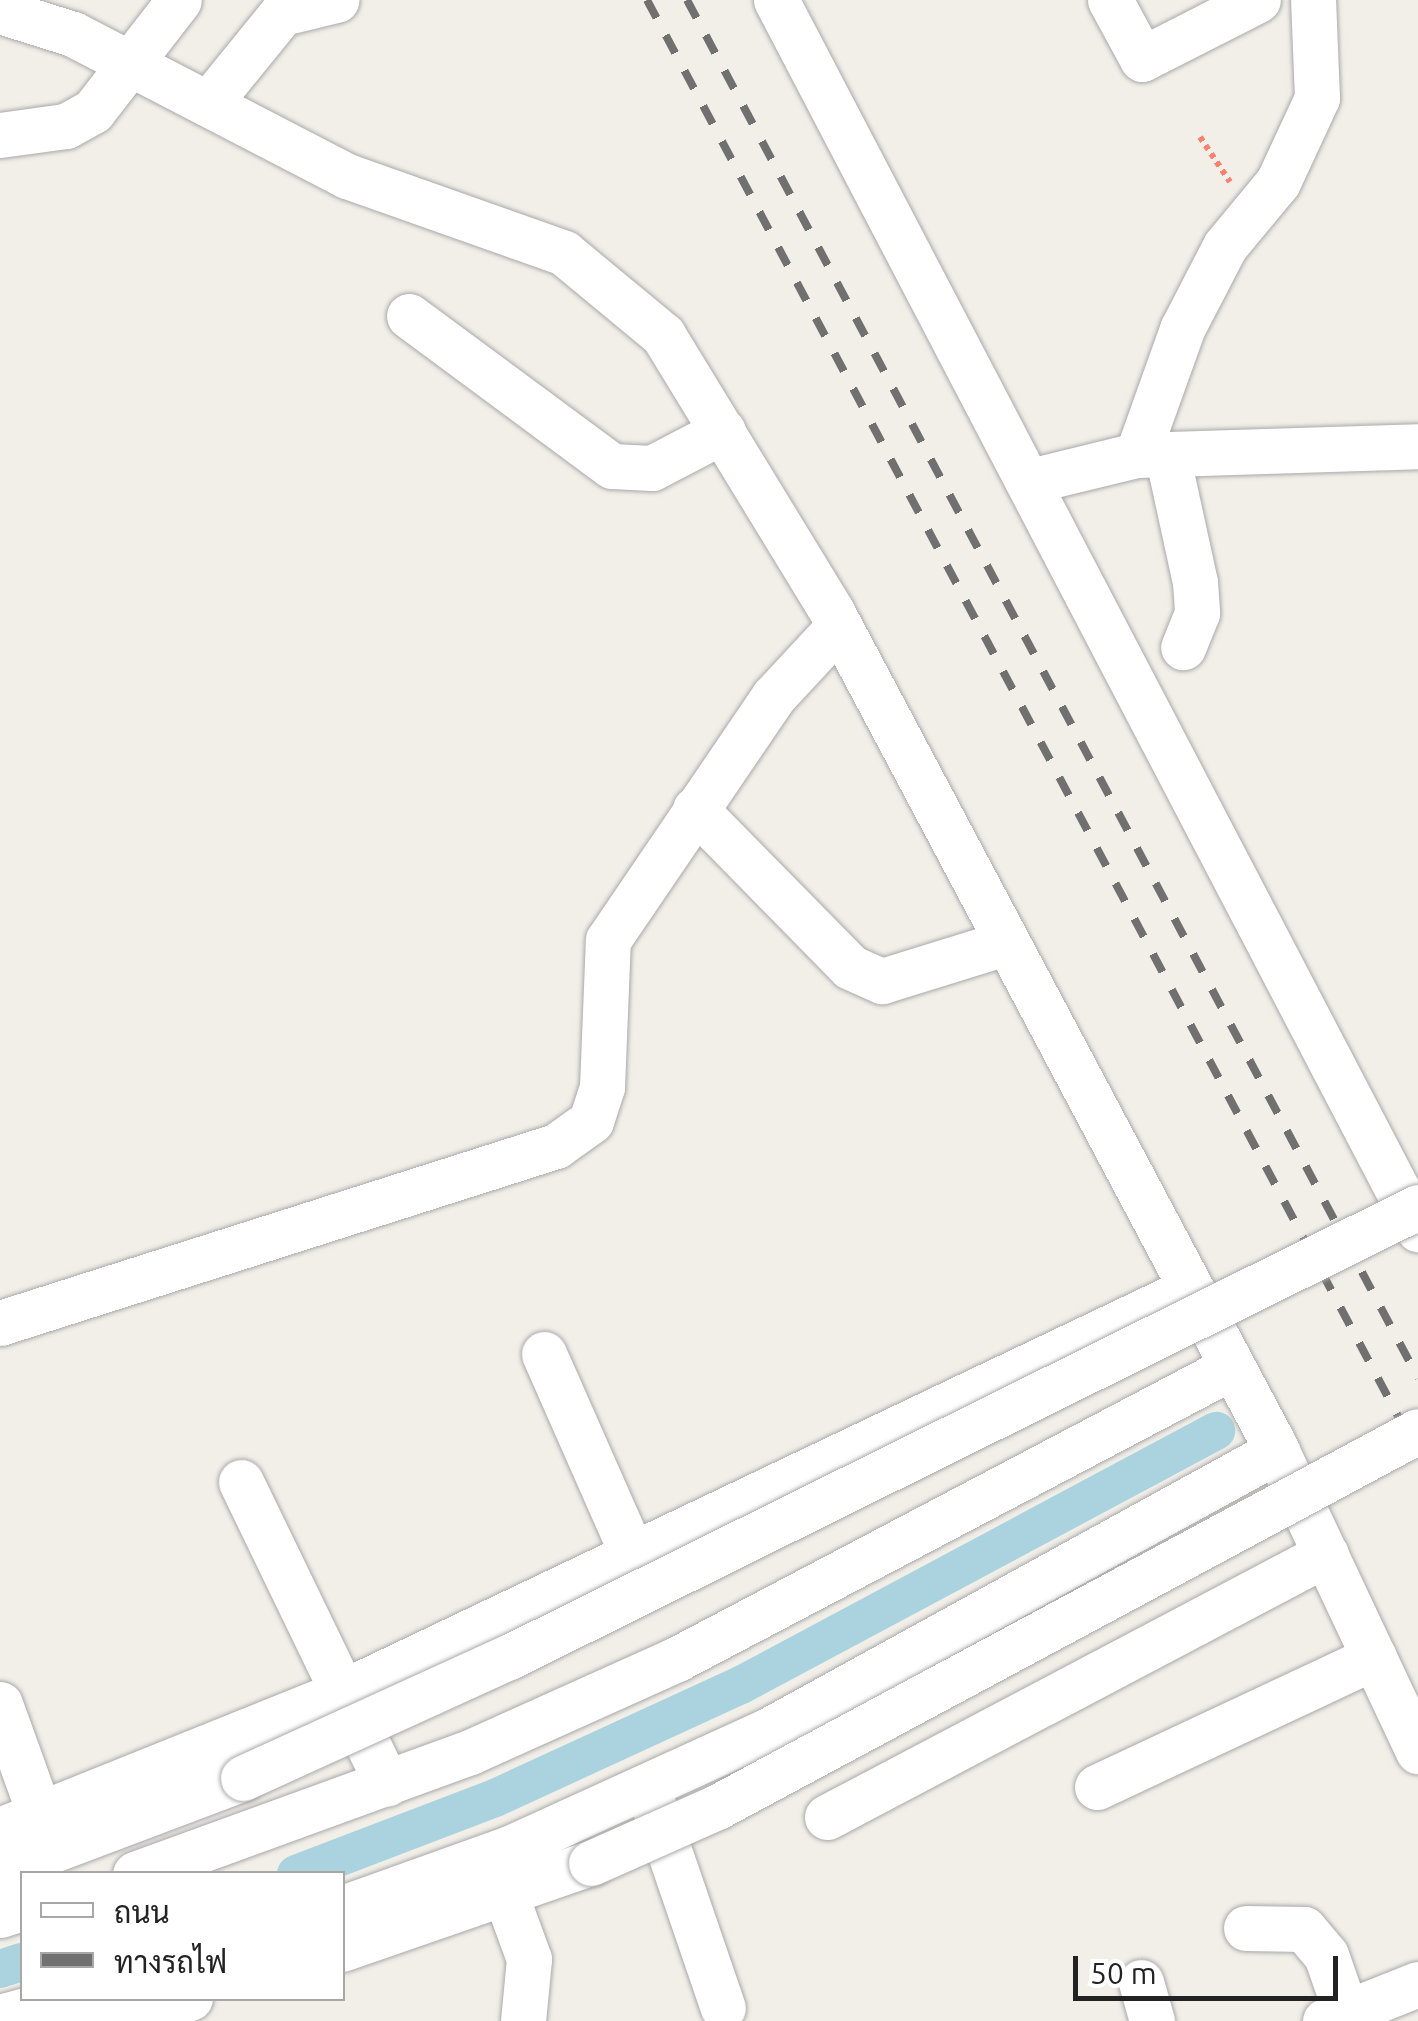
<!DOCTYPE html>
<html>
<head>
<meta charset="utf-8">
<style>
  body { margin:0 }
  #map { position:relative; width:1418px; height:2021px; overflow:hidden; background:#f2efe9; font-family:Ubuntu,Sarabun,sans-serif }
  div>[style] { position:absolute }
  .canal>* { height:38px; margin:-19px; padding:0 19px; transform-origin:19px; border-radius:19px; background:#aad3df }
  .path>* { height:6px; margin-top:-3px; transform-origin:0; background:repeating-linear-gradient(90deg,#fa8072 0 5px,transparent 0 10px) }
  .roads { filter:drop-shadow(0 0 2px #a9a9a9) drop-shadow(0 0 2px #a9a9a9) }
  .minor>* { height:45px; margin:-22.5px; padding:0 22.5px; transform-origin:22.5px; border-radius:22.5px; background:#fff }
  .rail>* { height:8px; margin-top:-4px; transform-origin:0; background:repeating-linear-gradient(90deg,#707070 0 20px,transparent 0 40px) }
  .bridges { filter:drop-shadow(0 0 2px #a9a9a9) drop-shadow(0 0 2px #a9a9a9) }
  .minor-bridge>* { height:45px; margin:-22.5px; padding:0 22.5px; transform-origin:22.5px; border-radius:22.5px; background:#fff }
  span { translate:-50% -50%; white-space:nowrap; text-align:center; line-height:1.15; -webkit-text-stroke:8px #fff; paint-order:stroke }
  .legend { position:absolute; left:20px; top:1871px; width:325px; height:130px; box-sizing:border-box; background:#fff; border:2px solid #a7a7a7; margin:0; padding:12px 18px; list-style:none; font-size:30px; color:#222 }
  .legend li { display:flex; align-items:center; gap:20px; height:50px }
  .legend b { width:50px; border:2px solid #a7a7a7 }
  .scale { position:absolute; left:1073px; top:1956px; width:265px; height:45px; box-sizing:border-box; border:5px solid #222; border-top:0; padding-left:12px; font-size:30px; line-height:35px; white-space:nowrap; color:#222; -webkit-text-stroke:8px #fff; paint-order:stroke }
</style>
</head>
<body>
<div id="map">
  <div class="canal">
    <div style="left:296px;top:1874px;width:213px;rotate:-20.9deg"></div>
    <div style="left:495px;top:1798px;width:271px;rotate:-24.7deg"></div>
    <div style="left:741px;top:1685px;width:539px;rotate:-28.14deg"></div>
    <div style="left:0;top:1969px;width:23px;rotate:-18deg"></div>
  </div>
  <div class="path">
    <div style="left:1200px;top:137px;width:54px;rotate:56.3deg"></div>
  </div>
  <div class="roads">
    <div class="minor">
      <div style="left:776px;top:0;width:1387px;rotate:62.42deg"></div>
      <div style="left:1110px;top:0;width:67px;rotate:61.5deg"></div>
      <div style="left:1142px;top:59px;width:130px;rotate:-27deg"></div>
      <div style="left:0;top:11px;width:77px;rotate:17.5deg"></div>
      <div style="left:73px;top:34px;width:309px;rotate:27.4deg"></div>
      <div style="left:347px;top:176px;width:230px;rotate:19.5deg"></div>
      <div style="left:564px;top:253px;width:129px;rotate:39.6deg"></div>
      <div style="left:663px;top:335px;width:324px;rotate:58.6deg"></div>
      <div style="left:832px;top:612px;width:939px;rotate:62.04deg"></div>
      <div style="left:1272px;top:1441px;width:343px;rotate:64.8deg"></div>
      <div style="left:208px;top:104px;width:117px;rotate:-50.9deg"></div>
      <div style="left:282px;top:13px;width:56px;rotate:-13.5deg"></div>
      <div style="left:0;top:135px;width:67px;rotate:-7.8deg"></div>
      <div style="left:66px;top:126px;width:31px;rotate:-29deg"></div>
      <div style="left:93px;top:111px;width:140px;rotate:-52.2deg"></div>
      <div style="left:409px;top:316px;width:252px;rotate:36.5deg"></div>
      <div style="left:612px;top:466px;width:40px;rotate:2.9deg"></div>
      <div style="left:652px;top:468px;width:80px;rotate:-27.5deg"></div>
      <div style="left:1167px;top:454px;width:131px;rotate:77.7deg"></div>
      <div style="left:1195px;top:582px;width:31px;rotate:86deg"></div>
      <div style="left:1197px;top:613px;width:37px;rotate:112deg"></div>
      <div style="left:1137px;top:455px;width:134px;rotate:-70.3deg"></div>
      <div style="left:1182px;top:329px;width:93px;rotate:-62.6deg"></div>
      <div style="left:1225px;top:246px;width:83px;rotate:-50.4deg"></div>
      <div style="left:1278px;top:182px;width:93px;rotate:-65.1deg"></div>
      <div style="left:1317px;top:98px;width:98px;rotate:-92.3deg"></div>
      <div style="left:1030px;top:481px;width:110px;rotate:-13.7deg"></div>
      <div style="left:1137px;top:455px;width:281px;rotate:-1.8deg"></div>
      <div style="left:695px;top:809px;width:221px;rotate:45.5deg"></div>
      <div style="left:850px;top:967px;width:35px;rotate:24deg"></div>
      <div style="left:882px;top:981px;width:129px;rotate:-17.2deg"></div>
      <div style="left:0;top:1323px;width:583px;rotate:-17.66deg"></div>
      <div style="left:556px;top:1146px;width:43px;rotate:-35.5deg"></div>
      <div style="left:591px;top:1121px;width:36px;rotate:-72deg"></div>
      <div style="left:602px;top:1087px;width:147px;rotate:-87.7deg"></div>
      <div style="left:608px;top:940px;width:294px;rotate:-55.8deg"></div>
      <div style="left:773px;top:697px;width:97px;rotate:-47.1deg"></div>
      <div style="left:544px;top:1354px;width:223px;rotate:66.2deg"></div>
      <div style="left:241px;top:1482px;width:335px;rotate:64.2deg"></div>
      <div style="left:0;top:1704px;width:148px;rotate:70.2deg"></div>
      <div style="left:1097px;top:1787px;width:306px;rotate:-25.1deg"></div>
      <div style="left:650px;top:1795px;width:225px;rotate:71.1deg"></div>
      <div style="left:827px;top:1817px;width:564px;rotate:-27.79deg"></div>
      <div style="left:0;top:1830px;width:370px;rotate:-21.9deg"></div>
      <div style="left:343px;top:1692px;width:938px;rotate:-25.44deg"></div>
      <div style="left:0;top:1870px;width:260px;rotate:-20.7deg"></div>
      <div style="left:135px;top:1874px;width:357px;rotate:-20deg"></div>
      <div style="left:470px;top:1752px;width:227px;rotate:-24.2deg"></div>
      <div style="left:677px;top:1659px;width:627px;rotate:-27.75deg"></div>
      <div style="left:506px;top:1896px;width:67px;rotate:69.9deg"></div>
      <div style="left:529px;top:1959px;width:62px;rotate:95.5deg"></div>
      <div style="left:342px;top:1908px;width:178px;rotate:-19.7deg"></div>
      <div style="left:510px;top:1848px;width:282px;rotate:-24.5deg"></div>
      <div style="left:767px;top:1731px;width:582px;rotate:-28.77deg"></div>
      <div style="left:0;top:1915px;width:23px;rotate:-18deg"></div>
      <div style="left:1246px;top:1928px;width:58px;rotate:1deg"></div>
      <div style="left:1304px;top:1929px;width:34px;rotate:50deg"></div>
      <div style="left:1326px;top:1955px;width:60px;rotate:70.7deg"></div>
      <div style="left:342px;top:1949px;width:263px;rotate:-19.1deg"></div>
      <div style="left:1141px;top:1982px;width:41px;rotate:74.2deg"></div>
      <div style="left:0;top:2017px;width:61px;rotate:-15.2deg"></div>
      <div style="left:59px;top:2001px;width:78px;rotate:11deg"></div>
      <div style="left:136px;top:2016px;width:57px;rotate:-18.4deg"></div>
      <div style="left:1325px;top:2021px;width:100px;rotate:-21.7deg"></div>
    </div>
  </div>
  <div class="rail">
    <div style="left:647px;top:0;width:1646px;rotate:62.06deg"></div>
    <div style="left:687px;top:0;width:1560px;rotate:62.05deg"></div>
  </div>
  <div class="bridges">
    <div class="minor-bridge">
      <div style="left:243px;top:1778px;width:292px;rotate:-24.5deg"></div>
      <div style="left:509px;top:1657px;width:1014px;rotate:-26.34deg"></div>
      <div style="left:591px;top:1863px;width:138px;rotate:-24deg"></div>
      <div style="left:717px;top:1807px;width:795px;rotate:-28.21deg"></div>
    </div>
  </div>
  <ul class="legend">
  <li><b style="height:12px;background:#fff"></b>ถนน</li>
  <li><b style="height:12px;background:#707070"></b>ทางรถไฟ</li>
  </ul>
  <div class="scale">50 m</div>
</div>
</body>
</html>
